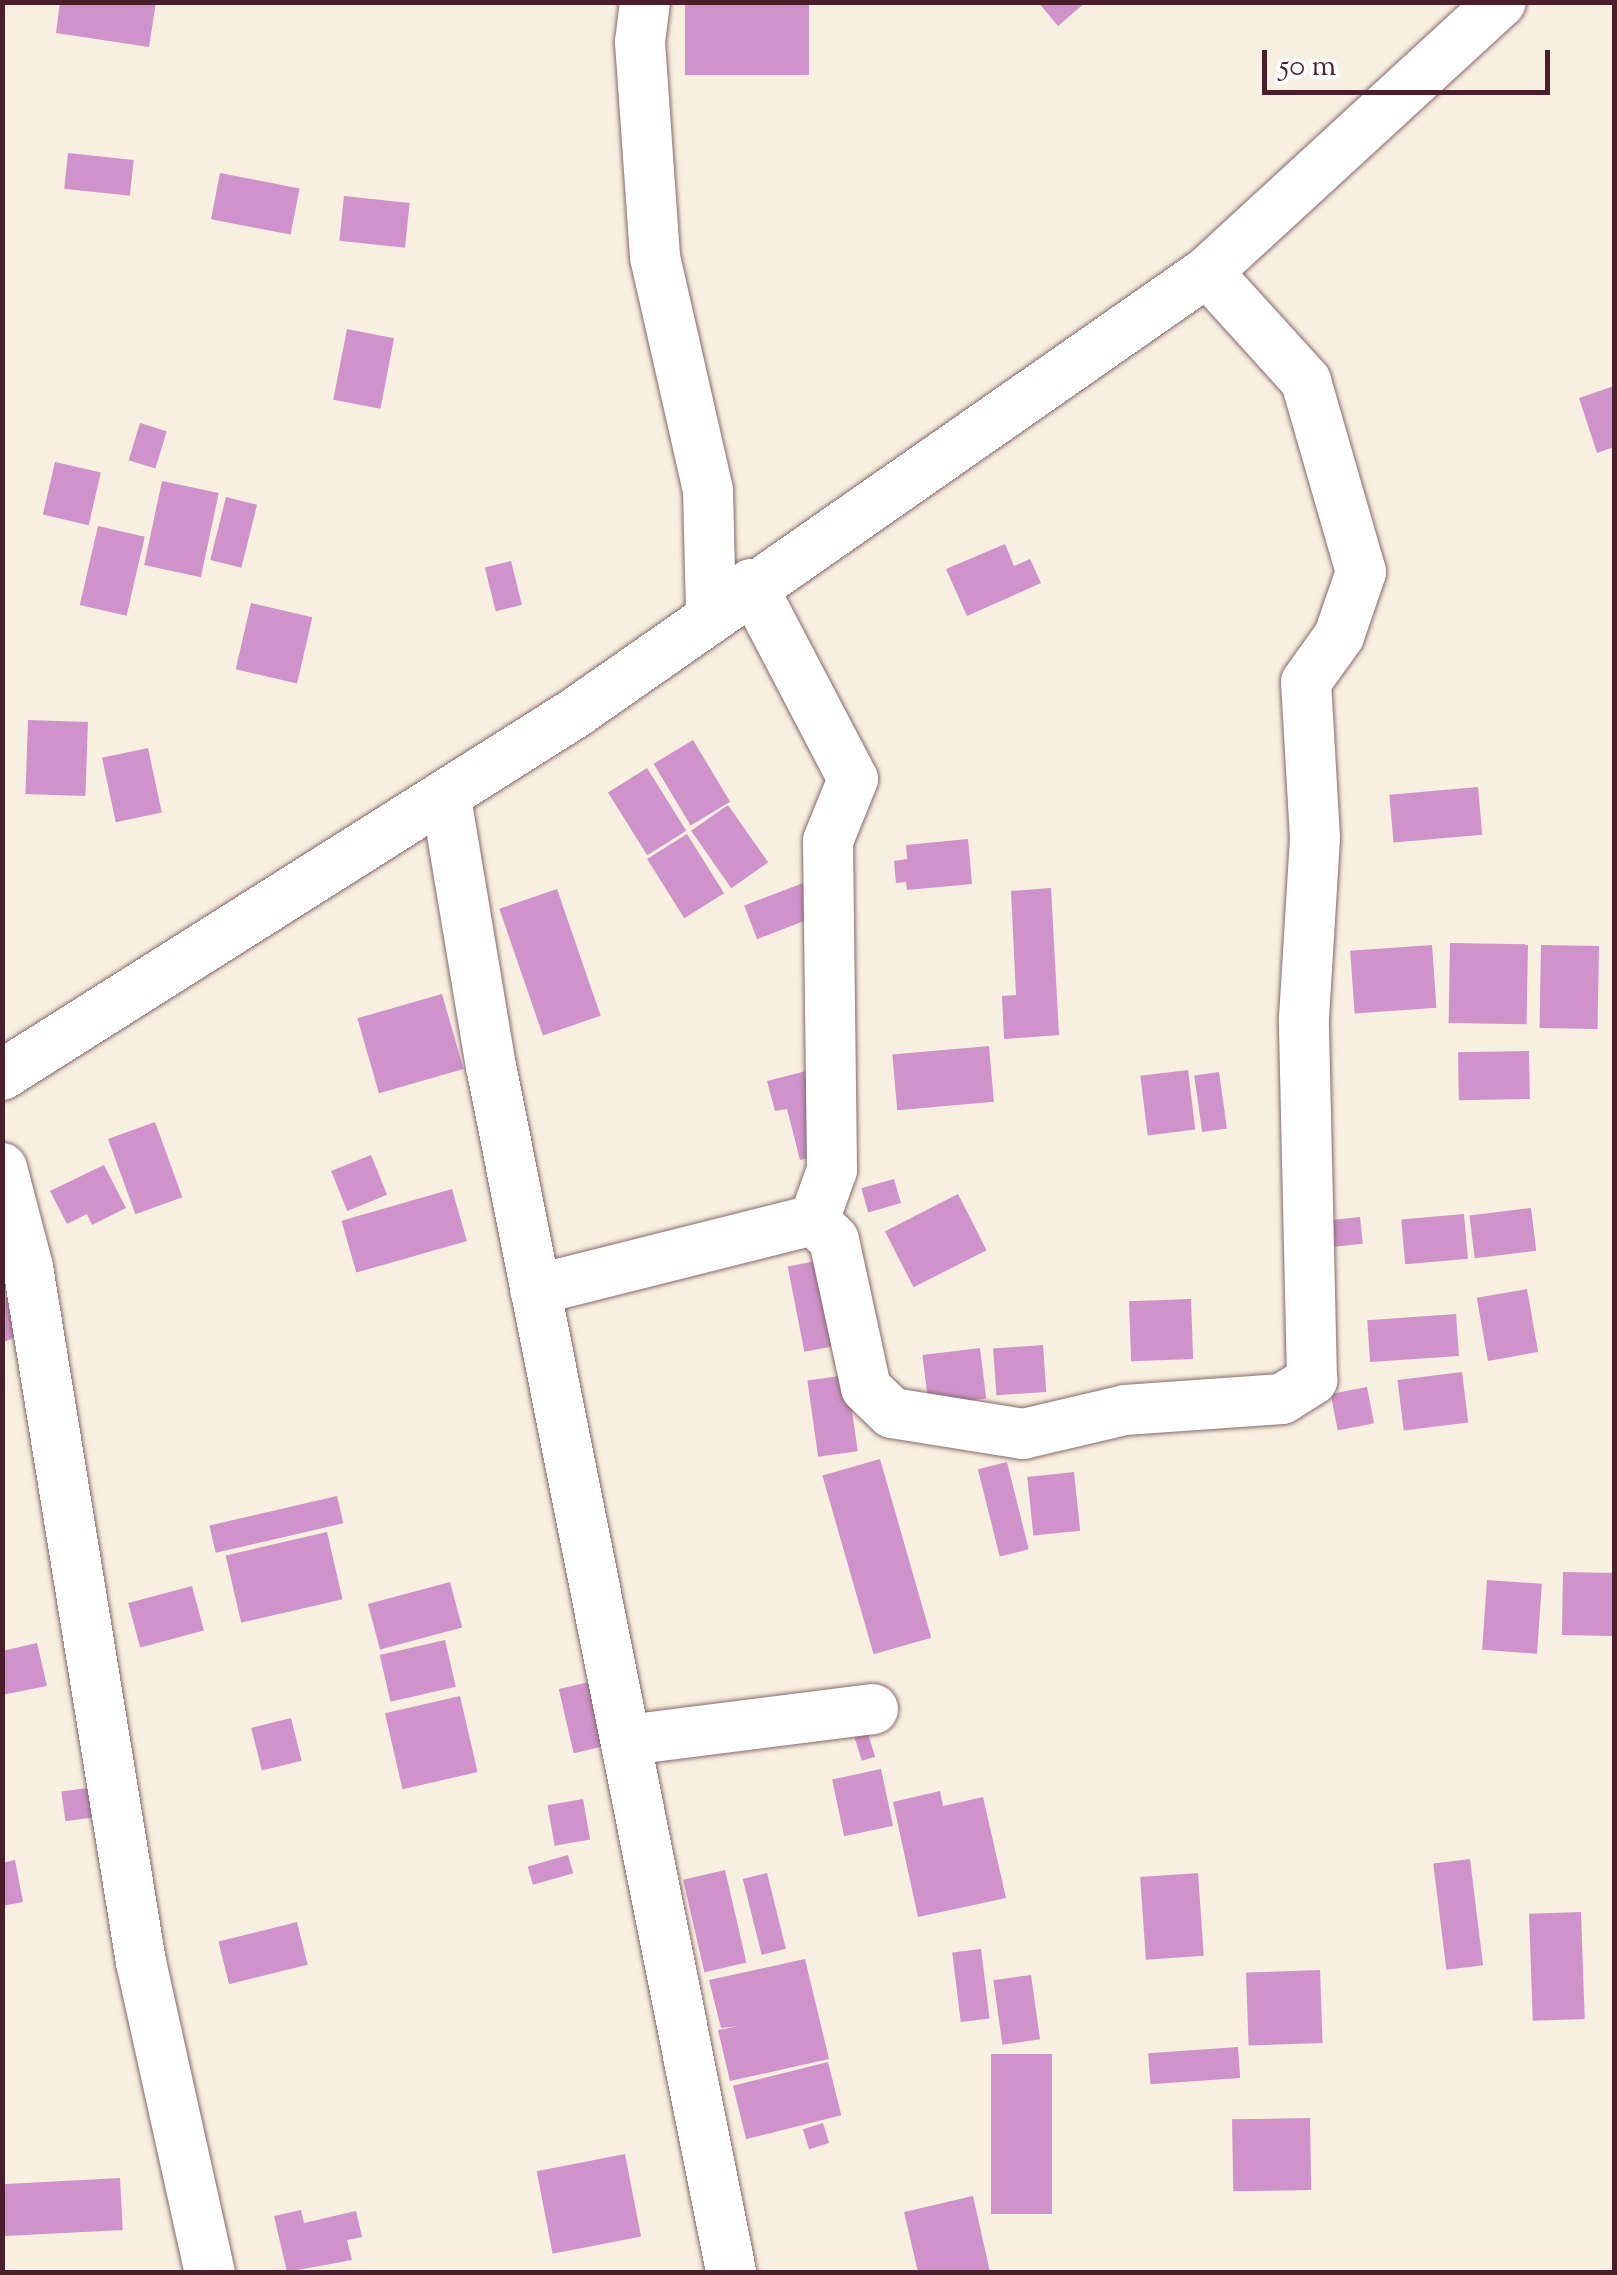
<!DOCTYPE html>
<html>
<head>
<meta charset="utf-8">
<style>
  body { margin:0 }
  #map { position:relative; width:1617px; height:2275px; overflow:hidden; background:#f7efdf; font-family:"Sorts Mill Goudy",serif }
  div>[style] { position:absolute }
  .building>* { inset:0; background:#cf92ca; transform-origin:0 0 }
  .roads { filter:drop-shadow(0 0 2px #87686a) drop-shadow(0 0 2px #87686a) }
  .minor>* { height:50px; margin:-25px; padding:0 25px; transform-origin:25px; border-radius:25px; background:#fff }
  span { translate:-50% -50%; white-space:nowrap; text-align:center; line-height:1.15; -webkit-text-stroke:8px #fff; paint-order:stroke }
  .frame { position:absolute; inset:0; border:5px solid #4a1f2b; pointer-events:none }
  .scale { position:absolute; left:1262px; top:50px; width:288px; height:45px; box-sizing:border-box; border:5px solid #4a1f2b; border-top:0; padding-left:12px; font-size:30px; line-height:35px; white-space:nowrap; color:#4a1f2b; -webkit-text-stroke:8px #fff; paint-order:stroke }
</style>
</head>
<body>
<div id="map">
  <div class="building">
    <div style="clip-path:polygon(60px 2px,156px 2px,149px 47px,56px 33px)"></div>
    <div style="left:685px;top:2px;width:124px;height:73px"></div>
    <div style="clip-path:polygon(1038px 2px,1086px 2px,1058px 26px)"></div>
    <div style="left:68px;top:153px;width:66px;height:36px;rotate:6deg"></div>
    <div style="left:220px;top:173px;width:81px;height:47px;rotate:11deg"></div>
    <div style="left:344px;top:196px;width:66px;height:45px;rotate:6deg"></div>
    <div style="left:347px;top:329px;width:48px;height:72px;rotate:11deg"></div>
    <div style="clip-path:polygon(1614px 386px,1614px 447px,1597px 453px,1579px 398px)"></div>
    <div style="left:140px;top:423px;width:28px;height:39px;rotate:17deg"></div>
    <div style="left:55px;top:462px;width:47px;height:54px;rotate:13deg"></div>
    <div style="left:162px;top:481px;width:58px;height:86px;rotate:12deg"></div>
    <div style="left:226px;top:497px;width:32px;height:65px;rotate:14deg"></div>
    <div style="left:98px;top:526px;width:48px;height:81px;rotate:13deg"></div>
    <div style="clip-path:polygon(1005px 544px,1014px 566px,1030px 559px,1041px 583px,967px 616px,946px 569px)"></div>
    <div style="left:511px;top:561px;width:45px;height:27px;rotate:76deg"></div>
    <div style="left:251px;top:603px;width:63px;height:68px;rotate:13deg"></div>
    <div style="left:28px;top:720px;width:60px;height:74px;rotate:2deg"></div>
    <div style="left:693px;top:740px;width:72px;height:46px;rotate:59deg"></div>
    <div style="left:148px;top:748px;width:66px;height:47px;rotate:78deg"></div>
    <div style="left:647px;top:768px;width:74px;height:46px;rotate:58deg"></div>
    <div style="left:1478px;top:787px;width:48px;height:89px;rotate:85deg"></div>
    <div style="left:728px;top:805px;width:70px;height:45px;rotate:55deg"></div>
    <div style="left:687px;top:834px;width:70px;height:47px;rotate:58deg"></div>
    <div style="clip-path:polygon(968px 839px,972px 884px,907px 890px,906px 882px,896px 883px,894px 861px,907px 859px,906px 845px)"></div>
    <div style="left:803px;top:883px;width:36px;height:63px;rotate:69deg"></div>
    <div style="clip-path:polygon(1051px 888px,1059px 1035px,1004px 1039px,1002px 996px,1016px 995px,1011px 891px)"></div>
    <div style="left:557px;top:889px;width:134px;height:61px;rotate:71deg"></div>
    <div style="left:1450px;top:943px;width:78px;height:80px;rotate:1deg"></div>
    <div style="left:1432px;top:945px;width:63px;height:82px;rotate:86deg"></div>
    <div style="left:1541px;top:945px;width:58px;height:83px;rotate:1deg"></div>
    <div style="left:442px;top:994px;width:78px;height:88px;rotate:74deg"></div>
    <div style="left:989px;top:1046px;width:56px;height:97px;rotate:85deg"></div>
    <div style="left:1529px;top:1051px;width:48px;height:71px;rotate:89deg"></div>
    <div style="left:1188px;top:1070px;width:60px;height:48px;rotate:83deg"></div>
    <div style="clip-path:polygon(806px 1071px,827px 1154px,800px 1160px,787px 1109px,775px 1111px,767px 1081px)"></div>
    <div style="left:1219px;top:1072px;width:57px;height:25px;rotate:82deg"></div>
    <div style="left:155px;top:1122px;width:80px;height:50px;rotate:70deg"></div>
    <div style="left:371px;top:1155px;width:43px;height:43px;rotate:68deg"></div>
    <div style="clip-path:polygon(104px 1165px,126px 1208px,92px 1225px,87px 1214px,67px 1224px,50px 1191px)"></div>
    <div style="left:894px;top:1179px;width:25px;height:34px;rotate:74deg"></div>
    <div style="left:452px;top:1189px;width:54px;height:115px;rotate:74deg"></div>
    <div style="left:958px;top:1194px;width:63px;height:82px;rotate:63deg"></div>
    <div style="left:1531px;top:1208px;width:43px;height:62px;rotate:83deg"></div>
    <div style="left:1464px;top:1214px;width:45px;height:63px;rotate:85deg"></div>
    <div style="left:1360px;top:1217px;width:27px;height:31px;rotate:84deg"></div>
    <div style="left:826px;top:1259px;width:87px;height:39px;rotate:79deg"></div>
    <div style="left:1527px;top:1289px;width:64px;height:51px;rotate:80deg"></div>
    <div style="clip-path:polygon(10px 1296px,27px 1332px,2px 1343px,2px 1300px)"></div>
    <div style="left:1191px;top:1299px;width:60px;height:62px;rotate:88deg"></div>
    <div style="left:1456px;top:1314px;width:42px;height:89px;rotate:86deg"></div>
    <div style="left:1043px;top:1345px;width:47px;height:50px;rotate:86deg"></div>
    <div style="left:980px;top:1348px;width:51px;height:58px;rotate:83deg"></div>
    <div style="left:1462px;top:1372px;width:51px;height:65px;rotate:83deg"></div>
    <div style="left:847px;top:1375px;width:77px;height:40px;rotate:82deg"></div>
    <div style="left:1367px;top:1387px;width:37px;height:37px;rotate:79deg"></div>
    <div style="left:880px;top:1459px;width:186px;height:60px;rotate:74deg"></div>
    <div style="left:1007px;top:1462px;width:90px;height:30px;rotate:76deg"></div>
    <div style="left:1074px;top:1472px;width:59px;height:47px;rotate:84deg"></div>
    <div style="left:337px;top:1496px;width:28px;height:131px;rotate:77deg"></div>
    <div style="left:327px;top:1532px;width:69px;height:104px;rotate:77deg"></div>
    <div style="left:1563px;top:1572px;width:51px;height:63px;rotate:1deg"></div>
    <div style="left:1487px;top:1580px;width:55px;height:70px;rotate:4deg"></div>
    <div style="left:450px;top:1582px;width:47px;height:85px;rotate:75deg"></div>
    <div style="left:192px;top:1586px;width:46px;height:66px;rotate:75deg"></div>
    <div style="left:445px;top:1640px;width:48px;height:67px;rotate:77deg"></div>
    <div style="clip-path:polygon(37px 1643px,47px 1686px,2px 1695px,2px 1651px)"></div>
    <div style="left:589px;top:1682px;width:66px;height:31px;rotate:77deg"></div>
    <div style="left:460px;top:1696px;width:78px;height:77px;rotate:77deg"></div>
    <div style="left:291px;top:1718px;width:44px;height:41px;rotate:76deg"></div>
    <div style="left:866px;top:1727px;width:31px;height:14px;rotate:73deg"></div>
    <div style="left:881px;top:1769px;width:58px;height:50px;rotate:78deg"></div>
    <div style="left:94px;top:1787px;width:30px;height:33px;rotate:82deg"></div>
    <div style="clip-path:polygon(940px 1791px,943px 1806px,983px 1797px,1006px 1898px,918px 1917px,893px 1802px)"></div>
    <div style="left:583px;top:1799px;width:41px;height:36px;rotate:80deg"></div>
    <div style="left:568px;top:1855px;width:19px;height:42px;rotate:74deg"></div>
    <div style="left:1470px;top:1859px;width:107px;height:37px;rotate:83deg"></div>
    <div style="clip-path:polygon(15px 1860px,23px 1902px,2px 1906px,2px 1863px)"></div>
    <div style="left:725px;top:1870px;width:95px;height:43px;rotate:77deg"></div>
    <div style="left:767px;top:1873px;width:78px;height:25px;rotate:76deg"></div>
    <div style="left:1198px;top:1873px;width:83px;height:58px;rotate:86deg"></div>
    <div style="left:1581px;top:1912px;width:107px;height:52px;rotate:88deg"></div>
    <div style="left:297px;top:1922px;width:44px;height:81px;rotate:76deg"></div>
    <div style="left:981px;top:1949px;width:70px;height:29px;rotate:83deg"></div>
    <div style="clip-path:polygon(805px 1959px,829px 2059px,730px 2081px,718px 2030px,739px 2026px,721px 2028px,709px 1980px)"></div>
    <div style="left:1320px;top:1970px;width:73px;height:74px;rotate:88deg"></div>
    <div style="left:1031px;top:1975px;width:65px;height:38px;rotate:82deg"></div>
    <div style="left:1238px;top:2047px;width:31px;height:90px;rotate:86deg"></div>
    <div style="left:991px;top:2054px;width:61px;height:160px"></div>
    <div style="left:828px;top:2062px;width:55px;height:98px;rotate:76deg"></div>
    <div style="left:1310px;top:2118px;width:72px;height:78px;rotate:89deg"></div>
    <div style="left:823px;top:2123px;width:21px;height:21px;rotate:73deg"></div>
    <div style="left:625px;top:2154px;width:84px;height:90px;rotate:79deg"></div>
    <div style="left:120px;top:2178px;width:52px;height:118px;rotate:87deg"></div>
    <div style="clip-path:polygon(973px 2196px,990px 2272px,918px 2272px,904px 2212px)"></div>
    <div style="clip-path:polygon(301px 2210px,304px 2223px,356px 2211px,362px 2237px,347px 2240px,352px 2260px,287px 2272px,274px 2216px)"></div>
  </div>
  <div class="roads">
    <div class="minor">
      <div style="left:645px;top:2px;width:40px;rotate:97.1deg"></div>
      <div style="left:640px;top:42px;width:216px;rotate:86deg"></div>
      <div style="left:655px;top:257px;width:239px;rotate:77.2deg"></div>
      <div style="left:708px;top:490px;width:125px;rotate:88.6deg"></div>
      <div style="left:751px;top:584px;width:220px;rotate:62.4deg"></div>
      <div style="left:853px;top:779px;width:67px;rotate:112deg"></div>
      <div style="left:828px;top:841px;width:329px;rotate:89.3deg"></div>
      <div style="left:832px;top:1170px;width:53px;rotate:109.8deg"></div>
      <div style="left:446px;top:798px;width:272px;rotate:80.5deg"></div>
      <div style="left:491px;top:1066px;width:1230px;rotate:78.74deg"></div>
      <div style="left:2px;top:1075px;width:678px;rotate:-32.28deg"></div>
      <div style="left:575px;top:713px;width:771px;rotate:-34.91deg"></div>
      <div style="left:1207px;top:272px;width:399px;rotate:-42.6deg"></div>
      <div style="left:2px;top:1168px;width:102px;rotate:75.3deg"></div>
      <div style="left:28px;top:1267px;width:704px;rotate:80.77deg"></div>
      <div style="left:141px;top:1962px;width:318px;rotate:77.5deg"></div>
      <div style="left:535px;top:1290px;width:288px;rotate:-14.1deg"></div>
      <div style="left:814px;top:1220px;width:28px;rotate:45deg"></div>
      <div style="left:834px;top:1240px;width:151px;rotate:77.8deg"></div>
      <div style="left:866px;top:1388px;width:36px;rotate:44deg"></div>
      <div style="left:892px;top:1413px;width:133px;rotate:9.1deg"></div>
      <div style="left:1023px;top:1434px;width:105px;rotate:-13.2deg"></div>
      <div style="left:1125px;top:1410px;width:157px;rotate:-4deg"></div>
      <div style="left:1282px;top:1399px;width:36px;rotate:-32deg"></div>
      <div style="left:1312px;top:1380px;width:362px;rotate:-91.3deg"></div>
      <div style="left:1304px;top:1018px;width:180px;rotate:-86.5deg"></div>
      <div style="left:1315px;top:838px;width:156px;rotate:-93.3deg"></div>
      <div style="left:1306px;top:682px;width:57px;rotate:-54.3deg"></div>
      <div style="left:1339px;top:636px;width:68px;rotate:-71deg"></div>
      <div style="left:1361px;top:572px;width:199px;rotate:-106.1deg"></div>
      <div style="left:1306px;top:381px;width:147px;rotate:-132.2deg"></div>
      <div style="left:628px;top:1740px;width:247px;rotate:-7.2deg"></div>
    </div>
  </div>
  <div class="frame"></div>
  <div class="scale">50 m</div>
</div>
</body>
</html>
